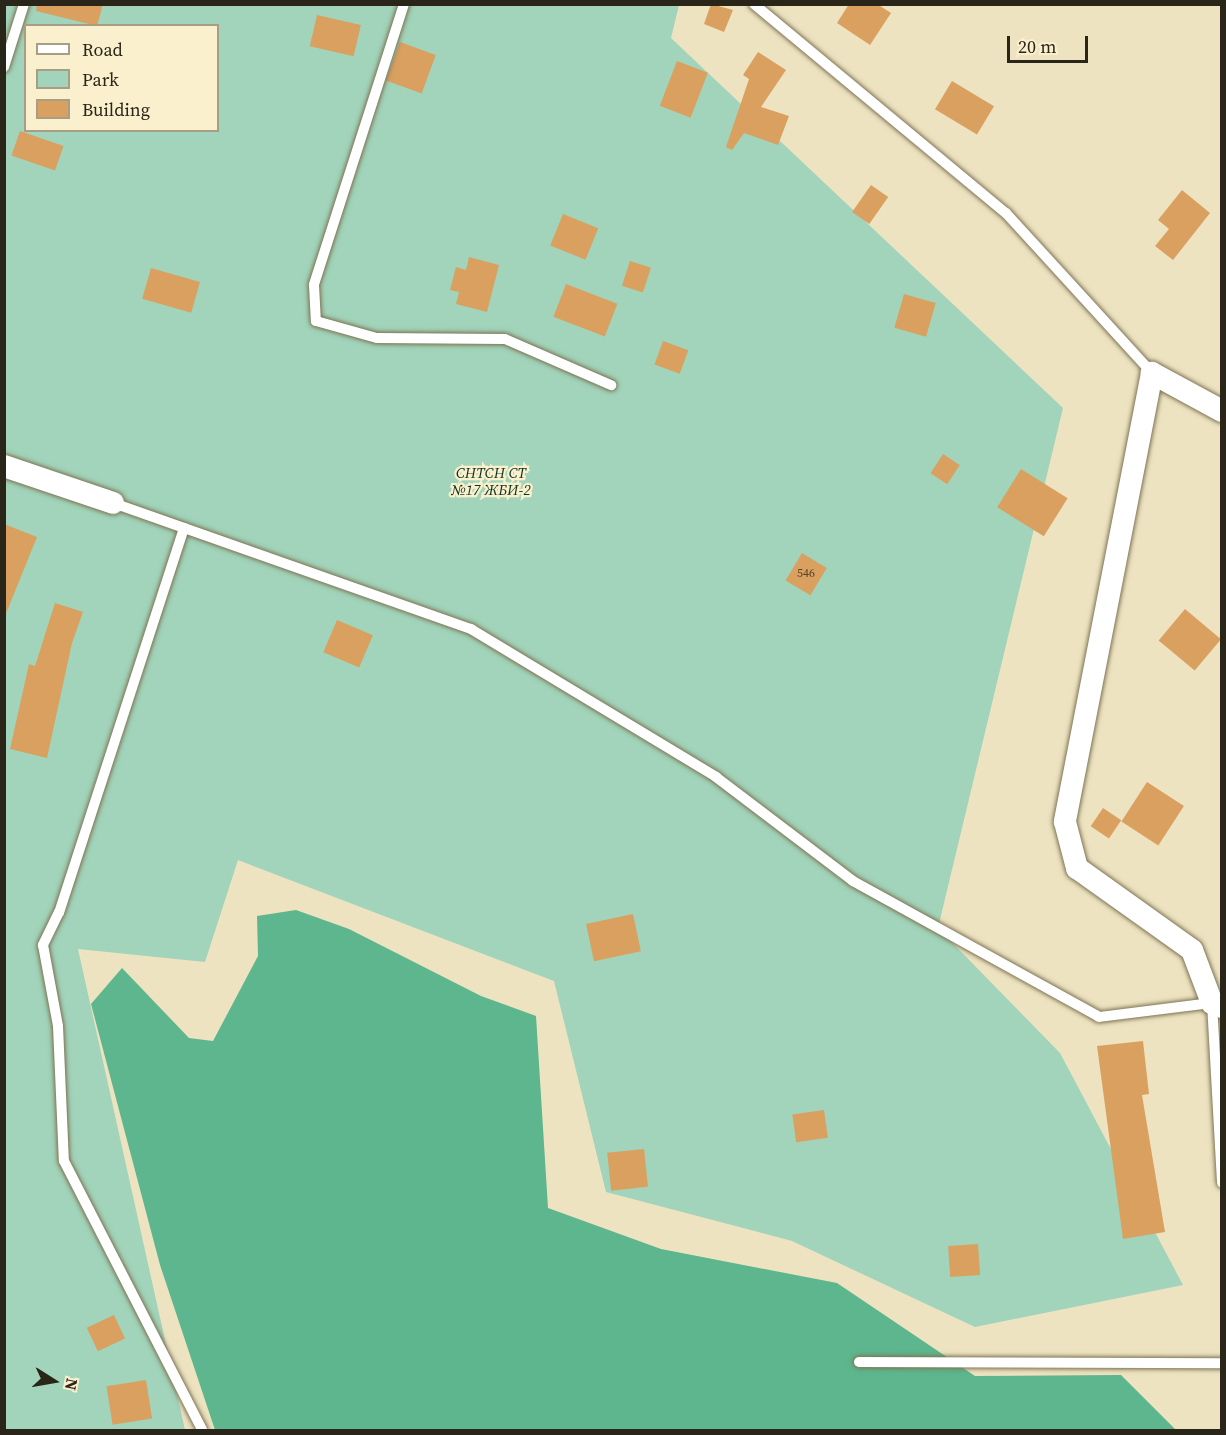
<!DOCTYPE html>
<html>
<head>
<meta charset="utf-8">
<style>
  body { margin:0 }
  #map { position:relative; width:1226px; height:1435px; overflow:hidden; background:#eee3c0; font-family:"Source Serif 4",serif }
  div>[style] { position:absolute }
  .green>* { inset:0; background:#a1d4ba }
  .forest>* { inset:0; background:#5db68d }
  .building>* { inset:0; background:#daa060; transform-origin:0 0 }
  .roads { filter:drop-shadow(0 0 2px #7e7455) drop-shadow(0 0 2px #7e7455) }
  .service>* { height:10px; margin:-5px; padding:0 5px; transform-origin:5px; border-radius:5px; background:#fff }
  .minor>* { height:22px; margin:-11px; padding:0 11px; transform-origin:11px; border-radius:11px; background:#fff }
  span { translate:-50% -50%; white-space:nowrap; text-align:center; line-height:1.15; -webkit-text-stroke:4.5px #fbf0cd; paint-order:stroke }
  .number-label { font-size:12px; color:#55442a }
  .number-label span { -webkit-text-stroke-width:0 }
  .park-label { font-size:15px; color:#0c3423; font-style:italic }
  .frame { position:absolute; inset:0; border:6px solid #292518; pointer-events:none }
  .legend { position:absolute; left:24px; top:24px; width:195px; height:108px; box-sizing:border-box; background:#fbf0cd; border:2px solid #a79f85; margin:0; padding:8px 10px; list-style:none; font-size:18px; color:#292518 }
  .legend li { display:flex; align-items:center; gap:12px; height:30px }
  .legend b { width:30px; border:2px solid #a79f85 }
  .north { position:absolute; left:24px; top:1351px; width:60px; height:60px; -webkit-text-stroke:4px #fbf0cd; paint-order:stroke; rotate:101deg; font-size:16px; font-weight:700; line-height:24px; text-align:center; color:#292518 }
  .north::after { content:''; display:block; margin:auto; width:21px; height:27px; background:#292518; clip-path:polygon(50% 0,100% 100%,50% 72%,0 100%) }
  .scale { position:absolute; left:1007px; top:36px; width:81px; height:27px; box-sizing:border-box; border:3px solid #292518; border-top:0; padding-left:8px; font-size:18px; line-height:21px; white-space:nowrap; color:#292518; -webkit-text-stroke:4px #fbf0cd; paint-order:stroke }
</style>
</head>
<body>
<div id="map">
  <div class="green">
    <div style="clip-path:polygon(evenodd,5px 5px,679px 5px,671px 38px,1063px 408px,938px 928px,1060px 1053px,1183px 1285px,975px 1327px,792px 1241px,606px 1192px,554px 981px,238px 860px,205px 962px,78px 949px,185px 1430px,5px 1430px,5px 5px,26px 26px,218px 26px,218px 130px,26px 130px,26px 26px)"></div>
  </div>
  <div class="forest">
    <div style="clip-path:polygon(296px 910px,349px 929px,481px 996px,536px 1016px,548px 1208px,661px 1249px,837px 1283px,975px 1376px,1121px 1375px,1176px 1430px,215px 1430px,160px 1265px,91px 1004px,122px 968px,189px 1038px,213px 1041px,258px 956px,257px 916px)"></div>
  </div>
  <div class="building">
    <div style="clip-path:polygon(37px 4px,103px 4px,97px 26px,36px 11px)"></div>
    <div style="clip-path:polygon(711px 4px,733px 10px,724px 32px,704px 24px)"></div>
    <div style="clip-path:polygon(849px 4px,877px 4px,891px 13px,870px 45px,837px 23px)"></div>
    <div style="left:317px;top:15px;width:45px;height:32px;rotate:13deg"></div>
    <div style="left:400px;top:42px;width:38px;height:41px;rotate:20deg"></div>
    <div style="clip-path:polygon(758px 52px,786px 70px,761px 107px,789px 116px,778px 145px,744px 133px,732px 150px,726px 147px,749px 79px,743px 75px)"></div>
    <div style="left:677px;top:61px;width:33px;height:48px;rotate:21deg"></div>
    <div style="left:952px;top:81px;width:49px;height:33px;rotate:31deg"></div>
    <div style="left:20px;top:131px;width:46px;height:26px;rotate:19deg"></div>
    <div style="left:871px;top:185px;width:21px;height:33px;rotate:35deg"></div>
    <div style="clip-path:polygon(1182px 190px,1210px 213px,1173px 260px,1155px 246px,1169px 229px,1158px 220px)"></div>
    <div style="left:563px;top:214px;width:38px;height:34px;rotate:22deg"></div>
    <div style="clip-path:polygon(469px 257px,499px 265px,487px 312px,456px 304px,459px 292px,450px 290px,456px 267px,466px 270px)"></div>
    <div style="left:630px;top:261px;width:22px;height:26px;rotate:18deg"></div>
    <div style="left:151px;top:268px;width:51px;height:32px;rotate:16deg"></div>
    <div style="left:566px;top:284px;width:55px;height:35px;rotate:21deg"></div>
    <div style="left:904px;top:294px;width:33px;height:35px;rotate:16deg"></div>
    <div style="left:663px;top:341px;width:27px;height:25px;rotate:20deg"></div>
    <div style="left:943px;top:454px;width:20px;height:23px;rotate:33deg"></div>
    <div style="left:1021px;top:469px;width:55px;height:45px;rotate:32deg"></div>
    <div style="clip-path:polygon(4px 524px,37px 537px,5px 616px,4px 616px)"></div>
    <div style="left:802px;top:553px;width:29px;height:32px;rotate:31deg"></div>
    <div style="clip-path:polygon(55px 603px,83px 612px,72px 643px,47px 758px,10px 749px,29px 664px,35px 666px)"></div>
    <div style="left:1185px;top:609px;width:47px;height:41px;rotate:40deg"></div>
    <div style="left:337px;top:620px;width:39px;height:35px;rotate:23deg"></div>
    <div style="left:1147px;top:782px;width:44px;height:47px;rotate:33deg"></div>
    <div style="left:1103px;top:808px;width:22px;height:22px;rotate:34deg"></div>
    <div style="left:633px;top:914px;width:38px;height:48px;rotate:78deg"></div>
    <div style="clip-path:polygon(1143px 1041px,1149px 1094px,1142px 1095px,1165px 1232px,1123px 1239px,1097px 1046px)"></div>
    <div style="left:824px;top:1110px;width:28px;height:32px;rotate:82deg"></div>
    <div style="left:644px;top:1149px;width:38px;height:37px;rotate:84deg"></div>
    <div style="left:978px;top:1244px;width:31px;height:30px;rotate:86deg"></div>
    <div style="left:114px;top:1315px;width:26px;height:30px;rotate:65deg"></div>
    <div style="left:146px;top:1380px;width:39px;height:40px;rotate:81deg"></div>
  </div>
  <div class="roads">
    <div class="service">
      <div style="left:404px;top:4px;width:295px;rotate:107.8deg"></div>
      <div style="left:314px;top:285px;width:36px;rotate:87deg"></div>
      <div style="left:316px;top:321px;width:63px;rotate:15.6deg"></div>
      <div style="left:377px;top:338px;width:128px;rotate:0.4deg"></div>
      <div style="left:505px;top:339px;width:116px;rotate:23.5deg"></div>
      <div style="left:754px;top:4px;width:327px;rotate:39.7deg"></div>
      <div style="left:1006px;top:213px;width:217px;rotate:47.6deg"></div>
      <div style="left:4px;top:67px;width:66px;rotate:-72.4deg"></div>
      <div style="left:113px;top:503px;width:380px;rotate:19.4deg"></div>
      <div style="left:471px;top:629px;width:286px;rotate:31.1deg"></div>
      <div style="left:716px;top:777px;width:172px;rotate:37.2deg"></div>
      <div style="left:853px;top:881px;width:281px;rotate:28.9deg"></div>
      <div style="left:1099px;top:1017px;width:114px;rotate:-7.1deg"></div>
      <div style="left:1212px;top:1003px;width:180px;rotate:86.8deg"></div>
      <div style="left:184px;top:528px;width:404px;rotate:108deg"></div>
      <div style="left:59px;top:912px;width:37px;rotate:116deg"></div>
      <div style="left:43px;top:945px;width:82px;rotate:79.5deg"></div>
      <div style="left:58px;top:1026px;width:135px;rotate:87.5deg"></div>
      <div style="left:64px;top:1161px;width:302px;rotate:62.8deg"></div>
      <div style="left:859px;top:1362px;width:363px;rotate:0.2deg"></div>
    </div>
    <div class="minor">
      <div style="left:1222px;top:411px;width:80px;rotate:-151.5deg"></div>
      <div style="left:1152px;top:373px;width:457px;rotate:101deg"></div>
      <div style="left:1065px;top:822px;width:48px;rotate:75.4deg"></div>
      <div style="left:1077px;top:868px;width:141px;rotate:35.5deg"></div>
      <div style="left:1192px;top:950px;width:57px;rotate:69.3deg"></div>
      <div style="left:1212px;top:1003px;width:11px;rotate:22deg"></div>
      <div style="left:4px;top:466px;width:115px;rotate:18.7deg"></div>
    </div>
  </div>
  <div class="number-label">
    <span style="left:806px;top:574px">546</span>
  </div>
  <div class="park-label">
    <span style="left:491px;top:481px">СНТСН СТ<br>№17 ЖБИ-2</span>
  </div>
  <div class="frame"></div>
  <ul class="legend">
  <li><b style="height:8px;background:#fff"></b>Road</li>
  <li><b style="height:16px;background:#a1d4ba"></b>Park</li>
  <li><b style="height:16px;background:#daa060"></b>Building</li>
  </ul>
  <div class="north">N</div>
  <div class="scale">20 m</div>
</div>
</body>
</html>
